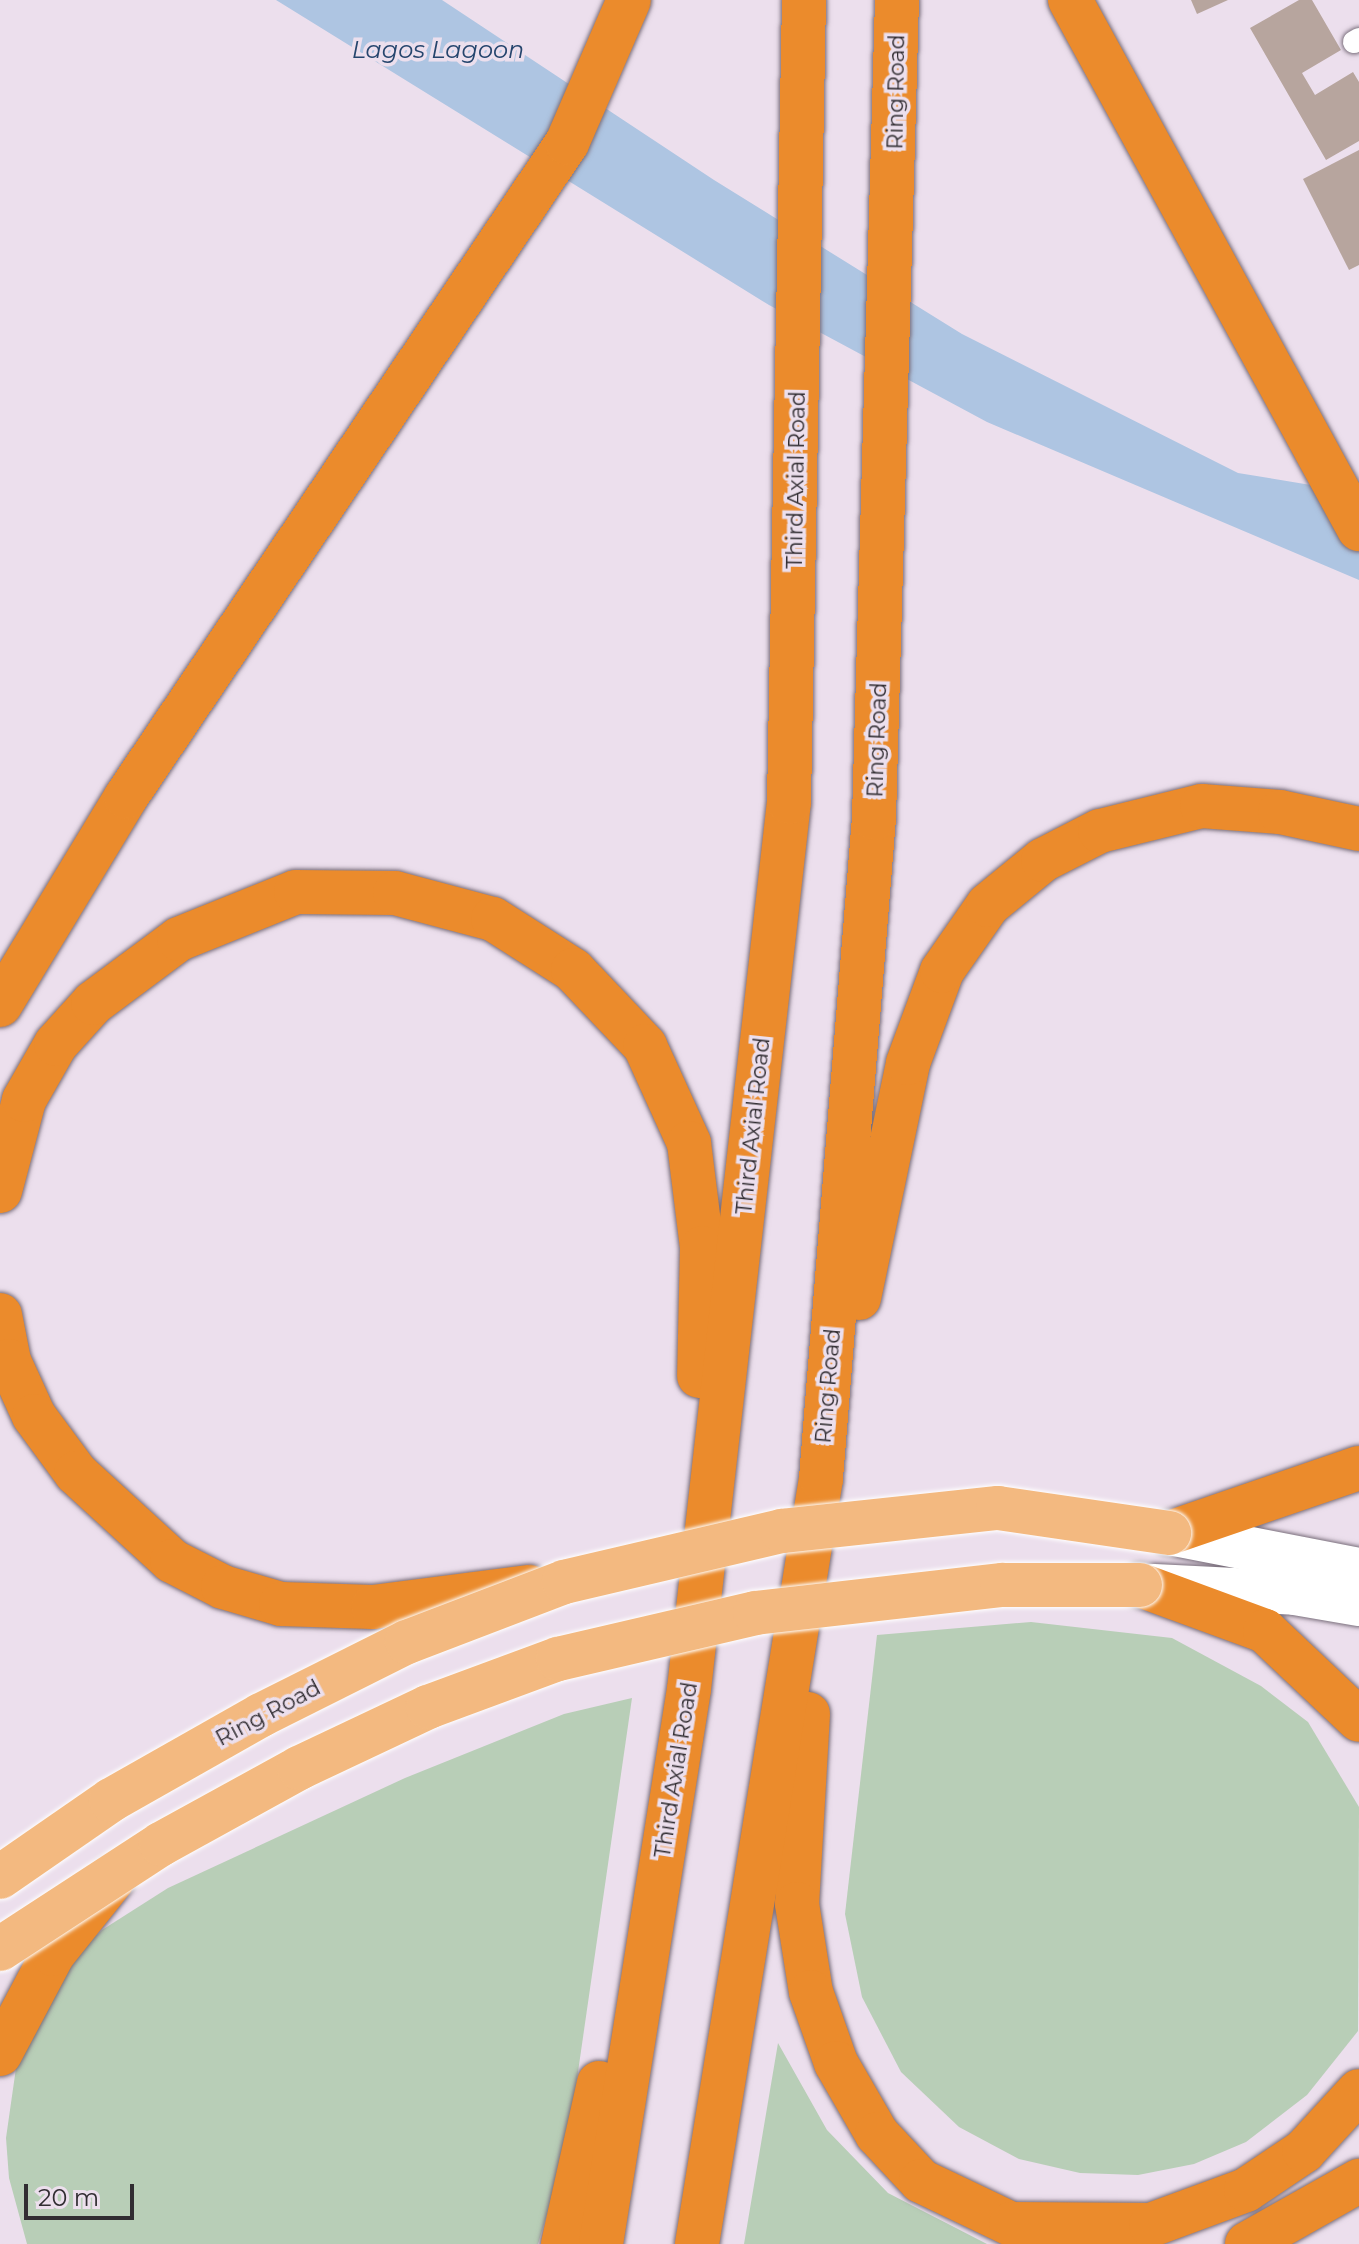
<!DOCTYPE html>
<html>
<head>
<meta charset="utf-8">
<style>
  body { margin:0 }
  #map { position:relative; width:1359px; height:2244px; overflow:hidden; background:#ecdfed; font-family:Montserrat,sans-serif }
  div>[style] { position:absolute }
  .green>* { inset:0; background:#b8ceb7 }
  .water>* { inset:0; background:#aec5e2 }
  .building>* { inset:0; background:#b7a59e }
  .roads { filter:drop-shadow(0 0 2px #7a6f7c) drop-shadow(0 0 2px #7a6f7c) }
  .lane>* { height:22px; margin:-11px; padding:0 11px; transform-origin:11px; border-radius:11px; background:#fff }
  .secondary>* { height:44px; margin:-22px; padding:0 22px; transform-origin:22px; border-radius:22px; background:#fff }
  .highway>* { height:44px; margin:-22px; padding:0 22px; transform-origin:22px; border-radius:22px; background:#eb8b2c }
  .bridges { filter:drop-shadow(0 0 2px #fff) drop-shadow(0 0 2px #fff) }
  .primary-bridge>* { height:44px; margin:-22px; padding:0 22px; transform-origin:22px; border-radius:22px; background:#f3b980 }
  span { translate:-50% -50%; white-space:nowrap; text-align:center; line-height:1.15; -webkit-text-stroke:7px #ecdfed; paint-order:stroke }
  .street-label { font-size:22px; color:#312d32 }
  .water-label { font-size:24px; color:#25456d; font-style:italic }
  .scale { position:absolute; left:24px; top:2184px; width:110px; height:36px; box-sizing:border-box; border:4px solid #312d32; border-top:0; padding-left:10px; font-size:24px; line-height:28px; white-space:nowrap; color:#312d32; -webkit-text-stroke:6px #ecdfed; paint-order:stroke }
</style>
</head>
<body>
<div id="map">
  <div class="green">
    <div style="clip-path:polygon(1031px 1622px,1172px 1638px,1261px 1686px,1308px 1722px,1359px 1807px,1358px 2031px,1307px 2095px,1246px 2142px,1194px 2164px,1138px 2175px,1080px 2173px,1019px 2159px,959px 2127px,901px 2072px,862px 1997px,845px 1914px,877px 1635px)"></div>
    <div style="clip-path:polygon(632px 1698px,567px 2148px,538px 2244px,27px 2244px,9px 2178px,6px 2138px,17px 2061px,74px 1957px,102px 1930px,168px 1888px,405px 1778px,564px 1714px)"></div>
    <div style="clip-path:polygon(778px 2043px,827px 2130px,888px 2193px,987px 2244px,744px 2244px)"></div>
  </div>
  <div class="water">
    <div style="clip-path:polygon(276px 0,442px 0,714px 180px,962px 334px,1238px 473px,1359px 493px,1359px 580px,987px 422px,769px 305px)"></div>
  </div>
  <div class="building">
    <div style="clip-path:polygon(1191px 0,1228px 0,1197px 14px)"></div>
    <div style="clip-path:polygon(1299px 0,1312px 0,1341px 50px,1302px 73px,1315px 95px,1353px 72px,1359px 82px,1359px 141px,1326px 160px,1250px 28px)"></div>
    <div style="clip-path:polygon(1359px 150px,1359px 265px,1349px 270px,1303px 179px)"></div>
  </div>
  <div class="roads">
    <div class="lane">
      <div style="left:1354px;top:42px;width:6px;rotate:-31deg"></div>
    </div>
    <div class="secondary">
      <div style="left:1169px;top:1533px;width:194px;rotate:11deg"></div>
      <div style="left:1154px;top:1586px;width:141px;rotate:2.8deg"></div>
      <div style="left:1295px;top:1593px;width:65px;rotate:9.8deg"></div>
    </div>
    <div class="highway">
      <div style="left:1070px;top:0;width:603px;rotate:61.35deg"></div>
      <div style="left:0;top:1005px;width:243px;rotate:-58.8deg"></div>
      <div style="left:126px;top:797px;width:789px;rotate:-56.01deg"></div>
      <div style="left:567px;top:143px;width:156px;rotate:-66.6deg"></div>
      <div style="left:0;top:1191px;width:94px;rotate:-75.2deg"></div>
      <div style="left:24px;top:1100px;width:64px;rotate:-60.3deg"></div>
      <div style="left:56px;top:1044px;width:55px;rotate:-47.9deg"></div>
      <div style="left:93px;top:1003px;width:107px;rotate:-36.7deg"></div>
      <div style="left:179px;top:939px;width:126px;rotate:-21.9deg"></div>
      <div style="left:296px;top:892px;width:99px;rotate:0.6deg"></div>
      <div style="left:395px;top:893px;width:101px;rotate:14.9deg"></div>
      <div style="left:493px;top:919px;width:95px;rotate:32.5deg"></div>
      <div style="left:573px;top:970px;width:105px;rotate:46.5deg"></div>
      <div style="left:645px;top:1046px;width:107px;rotate:65.6deg"></div>
      <div style="left:689px;top:1143px;width:106px;rotate:82.9deg"></div>
      <div style="left:702px;top:1248px;width:128px;rotate:91.3deg"></div>
      <div style="left:859px;top:1298px;width:240px;rotate:-78.2deg"></div>
      <div style="left:908px;top:1063px;width:98px;rotate:-69.7deg"></div>
      <div style="left:942px;top:971px;width:80px;rotate:-55.1deg"></div>
      <div style="left:988px;top:905px;width:71px;rotate:-39.3deg"></div>
      <div style="left:1043px;top:860px;width:64px;rotate:-27deg"></div>
      <div style="left:1100px;top:831px;width:105px;rotate:-13.8deg"></div>
      <div style="left:1202px;top:806px;width:78px;rotate:4.4deg"></div>
      <div style="left:1280px;top:812px;width:81px;rotate:12.1deg"></div>
      <div style="left:0;top:1315px;width:47px;rotate:78.9deg"></div>
      <div style="left:9px;top:1361px;width:60px;rotate:65.6deg"></div>
      <div style="left:34px;top:1416px;width:71px;rotate:53.6deg"></div>
      <div style="left:76px;top:1473px;width:130px;rotate:42.5deg"></div>
      <div style="left:172px;top:1561px;width:57px;rotate:27deg"></div>
      <div style="left:223px;top:1587px;width:60px;rotate:16.3deg"></div>
      <div style="left:281px;top:1604px;width:92px;rotate:1.9deg"></div>
      <div style="left:373px;top:1607px;width:158px;rotate:-7.3deg"></div>
      <div style="left:1169px;top:1533px;width:201px;rotate:-18.9deg"></div>
      <div style="left:1140px;top:1585px;width:133px;rotate:20.2deg"></div>
      <div style="left:1265px;top:1631px;width:129px;rotate:43.4deg"></div>
      <div style="left:808px;top:1714px;width:190px;rotate:93.3deg"></div>
      <div style="left:797px;top:1904px;width:89px;rotate:81deg"></div>
      <div style="left:811px;top:1992px;width:75px;rotate:70.6deg"></div>
      <div style="left:836px;top:2063px;width:82px;rotate:60deg"></div>
      <div style="left:877px;top:2134px;width:64px;rotate:46.9deg"></div>
      <div style="left:921px;top:2181px;width:100px;rotate:25.5deg"></div>
      <div style="left:1011px;top:2224px;width:140px;rotate:0.4deg"></div>
      <div style="left:1151px;top:2225px;width:101px;rotate:-20.2deg"></div>
      <div style="left:1246px;top:2190px;width:70px;rotate:-33.9deg"></div>
      <div style="left:1304px;top:2151px;width:81px;rotate:-47.5deg"></div>
      <div style="left:0;top:2054px;width:113px;rotate:-62.1deg"></div>
      <div style="left:53px;top:1954px;width:96px;rotate:-51.3deg"></div>
      <div style="left:563px;top:2244px;width:165px;rotate:-77.4deg"></div>
      <div style="left:601px;top:2244px;width:562px;rotate:-80.99deg"></div>
      <div style="left:689px;top:1689px;width:893px;rotate:-83.57deg"></div>
      <div style="left:789px;top:802px;width:802px;rotate:-88.93deg"></div>
      <div style="left:697px;top:2244px;width:776px;rotate:-80.8deg"></div>
      <div style="left:821px;top:1478px;width:662px;rotate:-85.41deg"></div>
      <div style="left:874px;top:818px;width:818px;rotate:-88.39deg"></div>
      <div style="left:1247px;top:2244px;width:129px;rotate:-29.4deg"></div>
    </div>
  </div>
  <div class="bridges">
    <div class="primary-bridge">
      <div style="left:0;top:1877px;width:135px;rotate:-34.7deg"></div>
      <div style="left:111px;top:1800px;width:172px;rotate:-29.5deg"></div>
      <div style="left:261px;top:1715px;width:163px;rotate:-26.6deg"></div>
      <div style="left:407px;top:1642px;width:168px;rotate:-20.9deg"></div>
      <div style="left:564px;top:1582px;width:224px;rotate:-13.2deg"></div>
      <div style="left:782px;top:1531px;width:217px;rotate:-6.1deg"></div>
      <div style="left:998px;top:1508px;width:173px;rotate:8.3deg"></div>
      <div style="left:0;top:1949px;width:192px;rotate:-33.1deg"></div>
      <div style="left:161px;top:1844px;width:158px;rotate:-28.8deg"></div>
      <div style="left:299px;top:1768px;width:143px;rotate:-25.3deg"></div>
      <div style="left:428px;top:1707px;width:139px;rotate:-20.3deg"></div>
      <div style="left:558px;top:1659px;width:202px;rotate:-13.1deg"></div>
      <div style="left:755px;top:1613px;width:249px;rotate:-6.5deg"></div>
      <div style="left:1002px;top:1585px;width:138px"></div>
    </div>
  </div>
  <div class="street-label">
    <span style="left:896px;top:92px;rotate:-89deg">Ring Road</span>
    <span style="left:796px;top:480px;rotate:-89deg">Third Axial Road</span>
    <span style="left:877px;top:740px;rotate:-88deg">Ring Road</span>
    <span style="left:753px;top:1126px;rotate:-84deg">Third Axial Road</span>
    <span style="left:828px;top:1386px;rotate:-85deg">Ring Road</span>
    <span style="left:268px;top:1713px;rotate:-28deg">Ring Road</span>
    <span style="left:676px;top:1770px;rotate:-81deg">Third Axial Road</span>
  </div>
  <div class="water-label">
    <span style="left:438px;top:50px">Lagos Lagoon</span>
  </div>
  <div class="scale">20 m</div>
</div>
</body>
</html>
